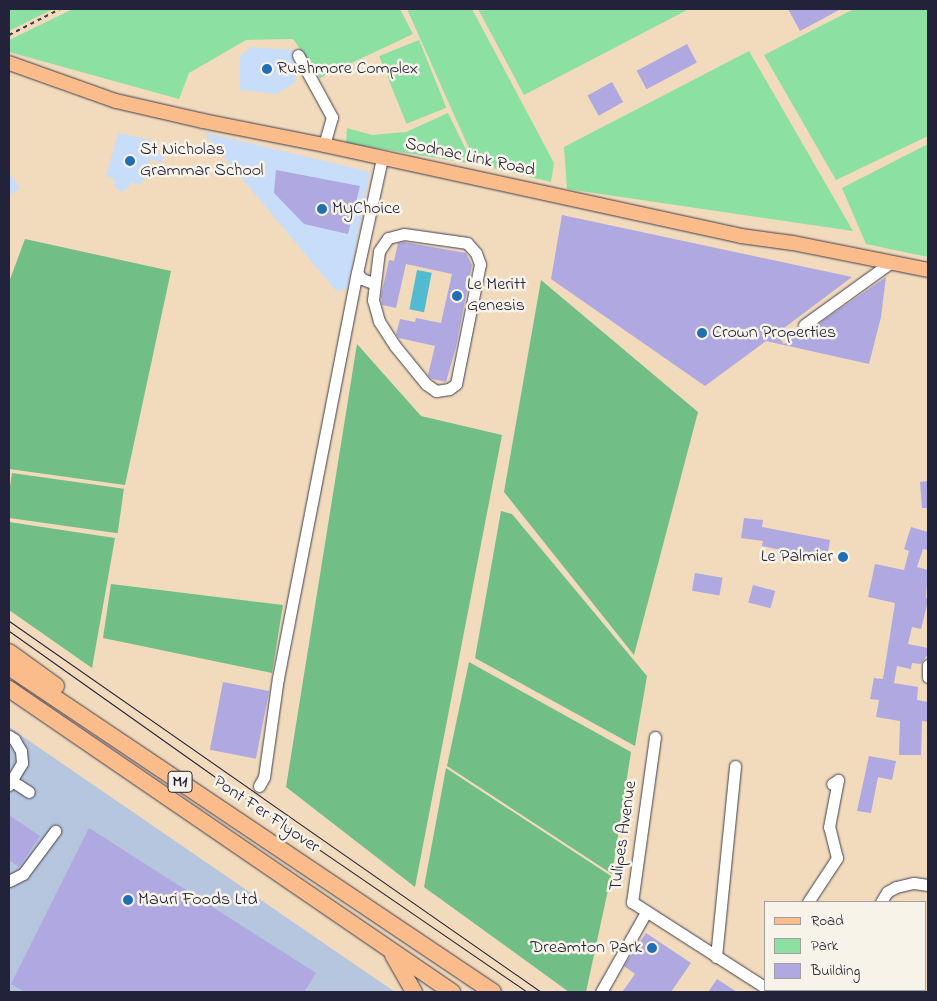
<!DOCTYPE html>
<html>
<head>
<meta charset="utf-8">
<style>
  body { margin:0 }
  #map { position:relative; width:937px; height:1001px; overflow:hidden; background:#f2dbbc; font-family:"Indie Flower",sans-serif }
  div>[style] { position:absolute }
  .built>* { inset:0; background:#c8ddf9 }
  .industrial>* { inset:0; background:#b6c6de }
  .green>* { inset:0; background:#8ce0a1; transform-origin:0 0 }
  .forest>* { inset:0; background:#71be87; transform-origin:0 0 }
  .water>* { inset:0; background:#53bbd0; transform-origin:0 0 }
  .building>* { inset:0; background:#b0a8e1; transform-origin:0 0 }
  .path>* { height:2px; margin-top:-1px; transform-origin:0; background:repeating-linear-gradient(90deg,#413e4e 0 4px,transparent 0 8px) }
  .roads { filter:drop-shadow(0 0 1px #413e4e) drop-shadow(0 0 1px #413e4e) }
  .minor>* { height:11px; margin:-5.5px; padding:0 5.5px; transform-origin:5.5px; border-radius:5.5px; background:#fff }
  .major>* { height:14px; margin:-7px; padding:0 7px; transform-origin:7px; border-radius:7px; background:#f9bc8a }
  .highway>* { height:16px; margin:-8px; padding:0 8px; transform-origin:8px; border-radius:8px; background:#f9bc8a }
  .tram>* { height:1px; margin:-0.5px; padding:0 0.5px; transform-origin:0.5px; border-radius:0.5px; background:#22223b }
  .dots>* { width:14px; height:14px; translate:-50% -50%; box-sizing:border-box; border:2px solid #f7f3e8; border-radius:50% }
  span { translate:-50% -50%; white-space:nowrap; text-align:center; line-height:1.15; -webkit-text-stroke:5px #f7f3e8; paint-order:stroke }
  .shield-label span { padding:1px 4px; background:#f7f3e8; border:1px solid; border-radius:4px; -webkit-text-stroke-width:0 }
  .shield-label { font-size:16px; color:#22223b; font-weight:700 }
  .poi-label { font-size:18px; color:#22223b }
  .left { translate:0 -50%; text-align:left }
  .right { translate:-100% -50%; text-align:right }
  .street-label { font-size:18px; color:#22223b }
  .frame { position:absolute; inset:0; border:10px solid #22223b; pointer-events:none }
  .legend { position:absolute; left:764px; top:901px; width:162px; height:90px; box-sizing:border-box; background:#f7f3e8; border:1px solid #a29fa3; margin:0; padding:6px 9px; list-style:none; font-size:15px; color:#22223b }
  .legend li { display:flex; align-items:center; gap:10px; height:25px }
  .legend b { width:25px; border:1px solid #a29fa3 }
</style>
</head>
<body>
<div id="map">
  <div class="built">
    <div style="clip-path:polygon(251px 47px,294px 50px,295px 83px,276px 94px,240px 90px,240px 56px)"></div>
    <div style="clip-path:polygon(203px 132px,370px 172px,348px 286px,343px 290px,336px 291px)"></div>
    <div style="clip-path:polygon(118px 133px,156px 141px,154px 152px,164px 155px,162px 163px,150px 159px,147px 176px,139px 185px,131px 182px,128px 188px,122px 192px,115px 188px,114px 178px,106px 176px)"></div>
    <div style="clip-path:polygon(9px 173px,20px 188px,9px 196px)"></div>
  </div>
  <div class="industrial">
    <div style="clip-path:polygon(9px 727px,395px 992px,9px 992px)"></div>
  </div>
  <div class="green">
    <div style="clip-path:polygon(9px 9px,53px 9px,9px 31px)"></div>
    <div style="clip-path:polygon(73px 9px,400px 9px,413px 34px,320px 78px,293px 39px,246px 40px,189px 73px,179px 99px,9px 52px,9px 40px)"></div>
    <div style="clip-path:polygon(407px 9px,472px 9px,554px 163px,551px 182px,476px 164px)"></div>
    <div style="clip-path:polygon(478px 9px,689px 9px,524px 95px)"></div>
    <div style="clip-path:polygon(854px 9px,928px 9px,928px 136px,836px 180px,764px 55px)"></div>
    <div style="left:419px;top:40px;width:73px;height:43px;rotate:68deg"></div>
    <div style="clip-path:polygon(749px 51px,853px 231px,567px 189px,564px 147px)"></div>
    <div style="clip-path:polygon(448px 113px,473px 164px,346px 143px,347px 128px,372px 135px,406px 132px)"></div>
    <div style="clip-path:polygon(928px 144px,928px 257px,866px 244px,842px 188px)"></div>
  </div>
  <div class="forest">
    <div style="clip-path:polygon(25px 239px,171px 271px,125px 485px,9px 469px,9px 282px)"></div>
    <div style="clip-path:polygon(541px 280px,698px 412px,634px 655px,504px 492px)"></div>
    <div style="clip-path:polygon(357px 344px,421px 416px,502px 435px,415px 887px,286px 787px)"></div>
    <div style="left:12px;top:473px;width:113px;height:45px;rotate:8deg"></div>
    <div style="clip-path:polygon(501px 511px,512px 514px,647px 676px,635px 746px,475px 658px)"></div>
    <div style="clip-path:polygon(9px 522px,115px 538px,92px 668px,9px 610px)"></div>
    <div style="clip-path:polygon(111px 584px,283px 605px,272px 673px,103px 638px)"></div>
    <div style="clip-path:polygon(469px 662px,631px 752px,612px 874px,447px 766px)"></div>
    <div style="clip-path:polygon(446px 768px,611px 876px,586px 992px,569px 992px,424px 887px)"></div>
  </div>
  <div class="water">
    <div style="left:417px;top:270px;width:15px;height:40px;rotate:11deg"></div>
  </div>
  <div class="building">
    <div style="clip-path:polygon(788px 9px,841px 9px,800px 31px)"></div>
    <div style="left:687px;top:44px;width:21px;height:57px;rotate:62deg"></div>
    <div style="left:612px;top:82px;width:23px;height:28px;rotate:61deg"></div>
    <div style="clip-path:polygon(276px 170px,360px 186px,348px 234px,304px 224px,274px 193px)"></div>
    <div style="clip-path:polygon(562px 215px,852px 277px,776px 334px,784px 344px,802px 332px,808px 331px,886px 277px,881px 317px,869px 364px,766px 341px,705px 386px,551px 279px)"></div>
    <div style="clip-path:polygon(404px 242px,466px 253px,472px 265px,456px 347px,446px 382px,432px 379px,428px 375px,435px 346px,399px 338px,396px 334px,400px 319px,415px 322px,416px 318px,441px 323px,452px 274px,406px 264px,396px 308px,382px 305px,381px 296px,389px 260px,394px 261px,398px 243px)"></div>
    <div style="clip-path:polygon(928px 481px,928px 508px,922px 508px,920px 482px)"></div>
    <div style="clip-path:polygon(744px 518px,763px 520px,762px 527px,830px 540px,827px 558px,817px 556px,816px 562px,800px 559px,801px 554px,762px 546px,763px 541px,741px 538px)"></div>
    <div style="clip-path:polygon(911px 527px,928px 532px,928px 550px,923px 549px,917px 567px,928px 570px,926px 597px,928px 601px,921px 629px,912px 627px,908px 644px,928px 648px,928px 654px,921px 664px,912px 663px,911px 669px,897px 666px,894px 683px,918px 687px,917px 700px,928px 702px,928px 722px,922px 721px,921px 755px,899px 755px,900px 721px,876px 717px,879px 700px,870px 699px,874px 678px,883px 679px,895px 603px,868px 597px,875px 564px,904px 570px,909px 551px,904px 549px)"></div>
    <div style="left:695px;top:573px;width:28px;height:18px;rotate:10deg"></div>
    <div style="left:753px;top:585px;width:23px;height:18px;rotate:15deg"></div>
    <div style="left:223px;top:682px;width:47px;height:69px;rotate:11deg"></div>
    <div style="clip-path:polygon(869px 756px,896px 761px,892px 780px,878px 777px,871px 813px,857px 811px)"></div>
    <div style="clip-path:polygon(9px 815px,40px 836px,19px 867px,9px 860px)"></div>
    <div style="clip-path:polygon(89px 828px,316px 973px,304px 992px,25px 992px,11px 984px)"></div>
    <div style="clip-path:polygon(646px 933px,691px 963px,671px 992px,622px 992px,635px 974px,624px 966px)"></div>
    <div style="clip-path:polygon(717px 979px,737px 992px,708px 992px)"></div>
  </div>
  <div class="path">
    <div style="left:9px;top:35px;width:57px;rotate:-27deg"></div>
  </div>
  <div class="roads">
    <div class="minor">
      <div style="left:298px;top:55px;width:71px;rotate:61.3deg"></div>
      <div style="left:332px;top:117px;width:29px;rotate:106deg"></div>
      <div style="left:404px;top:234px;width:64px;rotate:8.1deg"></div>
      <div style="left:467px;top:243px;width:13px;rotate:48deg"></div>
      <div style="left:476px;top:253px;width:12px;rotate:70deg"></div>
      <div style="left:480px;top:264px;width:122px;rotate:101.3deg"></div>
      <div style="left:456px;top:384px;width:9px;rotate:144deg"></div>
      <div style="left:449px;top:389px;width:13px;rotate:171deg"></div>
      <div style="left:436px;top:391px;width:12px;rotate:-145deg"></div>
      <div style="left:426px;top:384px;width:49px;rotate:-129.2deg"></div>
      <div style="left:395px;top:346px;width:30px;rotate:-123deg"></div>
      <div style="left:379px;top:321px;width:22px;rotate:-106deg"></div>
      <div style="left:373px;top:300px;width:49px;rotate:-83deg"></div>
      <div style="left:379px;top:251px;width:16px;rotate:-55deg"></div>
      <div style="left:388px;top:238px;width:16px;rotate:-14deg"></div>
      <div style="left:373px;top:283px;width:12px;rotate:-160deg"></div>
      <div style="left:362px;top:279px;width:8px;rotate:-130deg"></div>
      <div style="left:357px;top:273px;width:118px;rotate:-77.7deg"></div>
      <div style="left:804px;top:325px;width:106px;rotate:-35.8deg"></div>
      <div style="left:928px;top:665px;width:12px;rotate:90deg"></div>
      <div style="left:9px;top:736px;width:6px;rotate:31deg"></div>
      <div style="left:14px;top:739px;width:14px;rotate:60deg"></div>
      <div style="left:21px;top:751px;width:12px;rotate:85deg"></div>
      <div style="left:22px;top:763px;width:26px;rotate:121deg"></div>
      <div style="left:655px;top:737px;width:167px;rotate:97.9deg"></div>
      <div style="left:632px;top:902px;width:159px;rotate:32.7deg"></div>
      <div style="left:12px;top:781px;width:20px;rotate:33deg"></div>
      <div style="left:259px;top:786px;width:10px;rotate:-61deg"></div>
      <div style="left:264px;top:777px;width:100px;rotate:-82deg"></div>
      <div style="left:278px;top:678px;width:413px;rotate:-79deg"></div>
      <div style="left:9px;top:881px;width:16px;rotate:-27deg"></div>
      <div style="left:23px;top:874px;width:54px;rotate:-53.3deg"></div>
      <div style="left:808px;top:902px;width:53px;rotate:-56.6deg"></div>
      <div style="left:837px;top:858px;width:32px;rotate:-104deg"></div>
      <div style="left:829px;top:827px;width:48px;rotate:-79.2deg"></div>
      <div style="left:838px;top:780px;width:7px;rotate:146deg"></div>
      <div style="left:881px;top:902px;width:12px;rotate:-59deg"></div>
      <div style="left:887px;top:892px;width:10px;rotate:-29deg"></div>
      <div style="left:896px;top:887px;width:18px;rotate:-13deg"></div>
      <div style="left:914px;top:883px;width:14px;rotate:8deg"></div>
      <div style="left:716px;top:957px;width:192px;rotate:-84.3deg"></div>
      <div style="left:601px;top:992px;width:92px;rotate:-60.6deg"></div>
      <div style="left:793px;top:992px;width:2px;rotate:-90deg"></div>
      <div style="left:862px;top:992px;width:2px;rotate:-90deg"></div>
    </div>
    <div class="major">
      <div style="left:9px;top:63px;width:114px;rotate:19.6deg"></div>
      <div style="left:116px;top:101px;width:89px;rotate:12.9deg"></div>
      <div style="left:203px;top:121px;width:123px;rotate:11.2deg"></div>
      <div style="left:324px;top:145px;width:427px;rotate:12.3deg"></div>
      <div style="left:741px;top:236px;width:52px;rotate:7.7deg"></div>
      <div style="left:793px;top:243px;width:138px;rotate:11.3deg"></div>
    </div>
    <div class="highway">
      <div style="left:9px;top:652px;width:58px;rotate:35.9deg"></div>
      <div style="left:9px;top:667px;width:583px;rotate:33.88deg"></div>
      <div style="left:9px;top:689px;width:537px;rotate:34.37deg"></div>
      <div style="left:393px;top:955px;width:43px;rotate:60.4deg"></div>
    </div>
  </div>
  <div class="tram">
    <div style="left:9px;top:621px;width:649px;rotate:34.89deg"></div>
    <div style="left:9px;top:631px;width:308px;rotate:35.3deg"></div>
    <div style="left:260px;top:809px;width:324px;rotate:34.4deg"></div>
  </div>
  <div class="dots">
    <div style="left:267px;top:69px;background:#1f6fb2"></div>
    <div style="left:130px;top:161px;background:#1f6fb2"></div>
    <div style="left:322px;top:209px;background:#1f6fb2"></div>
    <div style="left:457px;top:296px;background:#1f6fb2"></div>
    <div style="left:702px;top:333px;background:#1f6fb2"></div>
    <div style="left:843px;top:557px;background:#1f6fb2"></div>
    <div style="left:128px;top:900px;background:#1f6fb2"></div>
    <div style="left:652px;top:948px;background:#1f6fb2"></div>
  </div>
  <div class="shield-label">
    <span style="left:180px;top:782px">M1</span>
  </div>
  <div class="poi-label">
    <span class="left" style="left:277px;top:69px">Rushmore Complex</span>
    <span class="left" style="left:140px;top:161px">St Nicholas<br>Grammar School</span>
    <span class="left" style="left:332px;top:209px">MyChoice</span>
    <span class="left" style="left:467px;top:296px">Le Meritt<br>Genesis</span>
    <span class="left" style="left:712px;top:333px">Crown Properties</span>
    <span class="right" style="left:833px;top:557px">Le Palmier</span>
    <span class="left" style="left:138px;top:900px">Mauri Foods Ltd</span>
    <span class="right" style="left:642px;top:948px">Dreamton Park</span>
  </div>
  <div class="street-label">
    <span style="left:470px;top:158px;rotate:12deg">Sodnac Link Road</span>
    <span style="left:266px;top:815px;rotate:34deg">Pont Fer Flyover</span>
    <span style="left:624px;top:836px;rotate:-82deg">Tulipes Avenue</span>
  </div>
  <div class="frame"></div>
  <ul class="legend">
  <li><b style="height:6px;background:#f9bc8a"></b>Road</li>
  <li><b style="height:14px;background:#8ce0a1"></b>Park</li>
  <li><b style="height:14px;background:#b0a8e1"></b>Building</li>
  </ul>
</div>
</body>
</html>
